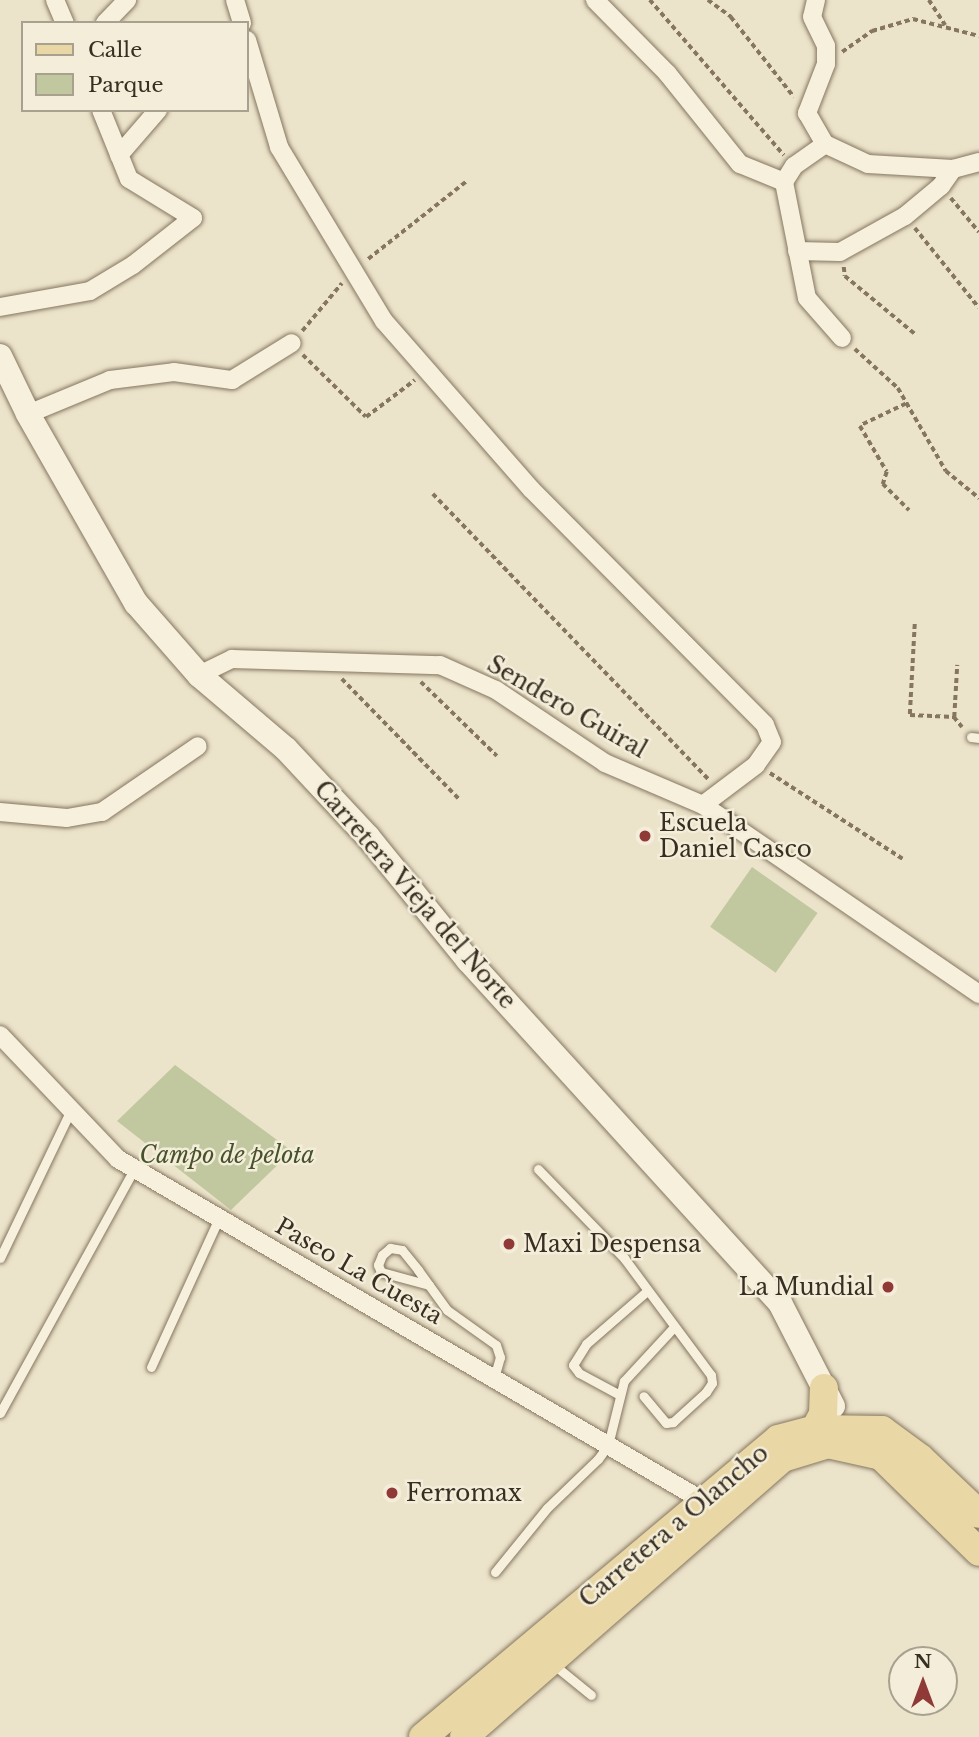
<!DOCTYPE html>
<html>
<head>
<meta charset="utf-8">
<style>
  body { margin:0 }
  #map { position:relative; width:979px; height:1737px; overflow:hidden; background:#ebe3ca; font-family:"Libre Baskerville",serif }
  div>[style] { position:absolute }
  .green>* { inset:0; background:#c1c89f; transform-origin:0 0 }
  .path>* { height:3.5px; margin-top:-1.75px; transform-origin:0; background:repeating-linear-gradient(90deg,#867660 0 5px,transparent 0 8.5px) }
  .roads { filter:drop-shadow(0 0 2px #867660) drop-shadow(0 0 2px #867660) }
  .lane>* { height:9px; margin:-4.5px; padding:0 4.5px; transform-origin:4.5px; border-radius:4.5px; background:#f6f0dd }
  .street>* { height:18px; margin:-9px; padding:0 9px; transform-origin:9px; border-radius:9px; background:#f6f0dd }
  .secondary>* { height:24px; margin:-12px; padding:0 12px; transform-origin:12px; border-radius:12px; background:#f6f0dd }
  .primary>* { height:28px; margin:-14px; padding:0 14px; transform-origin:14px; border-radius:14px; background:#e9d8a6 }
  .dots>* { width:19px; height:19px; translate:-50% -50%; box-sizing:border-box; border:4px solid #f3edd9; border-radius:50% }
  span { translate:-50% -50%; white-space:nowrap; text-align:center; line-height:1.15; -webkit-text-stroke:5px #f3edd9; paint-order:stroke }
  .street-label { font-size:23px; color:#382e22 }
  .poi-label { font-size:23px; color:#382e22 }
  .left { translate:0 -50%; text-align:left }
  .right { translate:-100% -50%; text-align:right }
  .park-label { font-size:23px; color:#46522b; font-style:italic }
  .legend { position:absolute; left:21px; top:21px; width:228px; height:91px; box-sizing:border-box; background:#f3edd9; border:2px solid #a8a190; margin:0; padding:9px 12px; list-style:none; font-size:21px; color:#382e22 }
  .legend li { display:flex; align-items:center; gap:14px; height:35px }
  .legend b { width:35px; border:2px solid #a8a190 }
  .north { position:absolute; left:888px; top:1646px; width:70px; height:70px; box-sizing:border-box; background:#f3edd9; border:2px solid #a8a190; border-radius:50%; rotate:0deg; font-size:19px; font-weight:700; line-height:28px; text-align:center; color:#382e22 }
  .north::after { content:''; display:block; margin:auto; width:24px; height:32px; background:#8f3a36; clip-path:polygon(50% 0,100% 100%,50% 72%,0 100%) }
</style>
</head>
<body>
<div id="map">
  <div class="green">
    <div style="left:752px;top:867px;width:80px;height:73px;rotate:35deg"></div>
    <div style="clip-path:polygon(175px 1065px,292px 1151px,231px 1210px,117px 1121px)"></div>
  </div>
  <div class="path">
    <div style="left:650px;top:0;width:205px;rotate:49.2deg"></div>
    <div style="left:708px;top:0;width:29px;rotate:36deg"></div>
    <div style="left:731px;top:17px;width:102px;rotate:51.8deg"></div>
    <div style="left:929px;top:0;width:30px;rotate:57deg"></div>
    <div style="left:842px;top:52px;width:37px;rotate:-35deg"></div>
    <div style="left:872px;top:31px;width:43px;rotate:-16.3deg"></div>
    <div style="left:913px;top:19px;width:68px;rotate:14.4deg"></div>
    <div style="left:951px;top:198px;width:44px;rotate:50.5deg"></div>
    <div style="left:915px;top:228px;width:102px;rotate:51.3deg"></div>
    <div style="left:368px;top:259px;width:127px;rotate:-38.3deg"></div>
    <div style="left:844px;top:267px;width:9px;rotate:84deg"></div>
    <div style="left:845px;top:276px;width:91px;rotate:39.6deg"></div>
    <div style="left:302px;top:331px;width:62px;rotate:-50.2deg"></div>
    <div style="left:855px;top:349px;width:58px;rotate:42.2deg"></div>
    <div style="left:898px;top:388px;width:96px;rotate:60deg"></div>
    <div style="left:946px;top:471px;width:43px;rotate:39.3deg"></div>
    <div style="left:303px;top:355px;width:88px;rotate:44.5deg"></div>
    <div style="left:366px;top:417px;width:61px;rotate:-37.1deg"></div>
    <div style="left:906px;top:404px;width:51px;rotate:154.4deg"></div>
    <div style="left:860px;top:426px;width:53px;rotate:59.6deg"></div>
    <div style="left:887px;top:472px;width:13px;rotate:108deg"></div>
    <div style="left:883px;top:484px;width:37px;rotate:45deg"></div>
    <div style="left:433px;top:494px;width:397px;rotate:46deg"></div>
    <div style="left:915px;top:624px;width:91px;rotate:93.1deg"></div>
    <div style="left:910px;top:715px;width:44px;rotate:2.6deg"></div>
    <div style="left:954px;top:717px;width:13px;rotate:51deg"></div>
    <div style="left:342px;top:679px;width:170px;rotate:45.7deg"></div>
    <div style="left:421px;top:682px;width:106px;rotate:44.2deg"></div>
    <div style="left:954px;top:717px;width:52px;rotate:-86.7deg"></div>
    <div style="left:770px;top:773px;width:158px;rotate:32.9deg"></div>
  </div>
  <div class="roads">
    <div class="lane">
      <div style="left:971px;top:737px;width:8px;rotate:7deg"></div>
      <div style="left:538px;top:1169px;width:124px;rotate:46deg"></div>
      <div style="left:624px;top:1258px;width:146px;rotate:53.4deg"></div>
      <div style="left:711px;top:1375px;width:8px;rotate:83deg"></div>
      <div style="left:712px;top:1383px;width:11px;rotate:124deg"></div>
      <div style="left:706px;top:1392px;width:45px;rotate:137.7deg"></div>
      <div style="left:673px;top:1422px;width:7px;rotate:172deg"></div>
      <div style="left:666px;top:1423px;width:35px;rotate:-130deg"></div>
      <div style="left:0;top:1258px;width:164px;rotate:-64.4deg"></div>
      <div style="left:429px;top:1285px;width:50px;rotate:-164.8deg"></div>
      <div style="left:381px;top:1272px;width:8px;rotate:-113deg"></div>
      <div style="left:378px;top:1265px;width:11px;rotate:-68deg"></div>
      <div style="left:382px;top:1255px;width:11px;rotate:-41deg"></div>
      <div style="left:390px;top:1248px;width:12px;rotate:9deg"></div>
      <div style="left:402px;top:1250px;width:26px;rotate:51deg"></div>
      <div style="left:418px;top:1270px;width:49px;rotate:54.1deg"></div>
      <div style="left:447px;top:1310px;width:60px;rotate:35.5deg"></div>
      <div style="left:496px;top:1345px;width:13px;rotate:72deg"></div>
      <div style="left:500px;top:1357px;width:22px;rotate:106deg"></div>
      <div style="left:151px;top:1367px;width:164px;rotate:-65.5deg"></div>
      <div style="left:618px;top:1394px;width:44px;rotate:-151.7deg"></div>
      <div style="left:579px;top:1373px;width:10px;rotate:-127deg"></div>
      <div style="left:573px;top:1365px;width:25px;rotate:-58deg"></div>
      <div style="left:586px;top:1344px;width:81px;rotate:-41deg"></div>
      <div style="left:0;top:1413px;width:278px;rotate:-61.2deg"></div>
      <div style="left:495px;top:1572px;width:82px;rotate:-50.9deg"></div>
      <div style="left:547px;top:1508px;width:71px;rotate:-43.9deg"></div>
      <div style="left:598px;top:1459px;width:17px;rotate:-54deg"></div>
      <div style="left:608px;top:1445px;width:66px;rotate:-76deg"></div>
      <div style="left:624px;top:1381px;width:74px;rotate:-47.2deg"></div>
      <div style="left:553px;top:1664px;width:49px;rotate:39.2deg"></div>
    </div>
    <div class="street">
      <div style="left:55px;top:0;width:25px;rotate:67deg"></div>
      <div style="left:235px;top:0;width:24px;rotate:73deg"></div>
      <div style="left:595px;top:0;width:103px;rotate:45.4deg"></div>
      <div style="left:667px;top:73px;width:117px;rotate:51.3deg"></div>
      <div style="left:740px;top:164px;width:48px;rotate:22.2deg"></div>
      <div style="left:784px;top:182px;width:118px;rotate:78.8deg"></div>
      <div style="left:807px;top:298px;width:53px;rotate:48.8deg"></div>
      <div style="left:816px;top:0;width:17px;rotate:103deg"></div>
      <div style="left:812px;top:17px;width:32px;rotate:64deg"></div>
      <div style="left:826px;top:46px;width:18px;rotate:90deg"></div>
      <div style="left:826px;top:64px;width:53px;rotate:111.2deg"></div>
      <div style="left:807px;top:113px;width:36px;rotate:60deg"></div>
      <div style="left:825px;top:144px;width:47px;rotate:24.9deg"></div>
      <div style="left:868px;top:164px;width:85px;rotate:3.4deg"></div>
      <div style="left:953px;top:169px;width:27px;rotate:-15deg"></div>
      <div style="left:105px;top:23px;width:32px;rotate:-46deg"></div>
      <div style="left:247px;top:40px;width:112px;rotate:73.3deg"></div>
      <div style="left:279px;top:147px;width:203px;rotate:58.9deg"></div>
      <div style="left:384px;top:321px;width:223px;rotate:48.8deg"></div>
      <div style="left:531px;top:489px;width:332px;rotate:45.2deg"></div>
      <div style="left:765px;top:725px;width:18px;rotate:68deg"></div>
      <div style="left:772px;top:742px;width:28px;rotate:125deg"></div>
      <div style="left:756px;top:765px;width:66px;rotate:143deg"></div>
      <div style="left:119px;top:155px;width:60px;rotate:-49.1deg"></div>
      <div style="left:784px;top:182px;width:19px;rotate:-58deg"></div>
      <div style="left:794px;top:166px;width:38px;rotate:-35deg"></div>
      <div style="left:797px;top:251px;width:43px;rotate:1.3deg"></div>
      <div style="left:840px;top:252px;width:74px;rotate:-29deg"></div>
      <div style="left:905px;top:216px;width:47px;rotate:-39.8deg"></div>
      <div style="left:941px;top:186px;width:21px;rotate:-55deg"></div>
      <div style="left:0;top:307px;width:91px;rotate:-10.1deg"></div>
      <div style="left:90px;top:291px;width:50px;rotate:-31.2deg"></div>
      <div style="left:133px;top:265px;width:76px;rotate:-38.1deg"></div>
      <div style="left:193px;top:218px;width:75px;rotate:-148.6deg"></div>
      <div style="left:129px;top:179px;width:74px;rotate:-112.1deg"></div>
      <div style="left:28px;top:414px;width:89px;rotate:-22.5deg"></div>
      <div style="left:110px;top:380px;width:64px;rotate:-7.1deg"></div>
      <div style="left:174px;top:372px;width:59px;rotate:7.9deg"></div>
      <div style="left:232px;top:380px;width:70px;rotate:-31.7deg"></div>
      <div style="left:199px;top:675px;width:37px;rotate:-26deg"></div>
      <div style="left:232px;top:659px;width:208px;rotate:1.7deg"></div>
      <div style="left:440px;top:665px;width:61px;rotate:24.1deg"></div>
      <div style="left:496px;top:690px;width:131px;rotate:33.8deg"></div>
      <div style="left:605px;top:763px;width:107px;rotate:23.2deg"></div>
      <div style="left:703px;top:805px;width:335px;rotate:34.4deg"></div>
      <div style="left:0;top:812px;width:67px;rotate:5.1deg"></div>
      <div style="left:67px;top:818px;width:36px;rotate:-10deg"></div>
      <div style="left:102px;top:812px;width:116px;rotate:-34.5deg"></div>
      <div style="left:0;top:1035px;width:171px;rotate:46.4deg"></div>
      <div style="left:118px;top:1159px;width:686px;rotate:30.3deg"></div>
    </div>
    <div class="secondary">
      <div style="left:0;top:356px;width:64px;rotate:64.2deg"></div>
      <div style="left:28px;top:414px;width:218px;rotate:60.3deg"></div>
      <div style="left:136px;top:603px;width:96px;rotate:48.8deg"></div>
      <div style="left:199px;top:675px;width:114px;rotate:40.4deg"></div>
      <div style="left:286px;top:749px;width:120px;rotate:47deg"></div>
      <div style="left:368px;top:837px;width:159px;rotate:50.9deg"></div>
      <div style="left:468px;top:960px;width:464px;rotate:47.7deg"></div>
      <div style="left:780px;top:1303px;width:116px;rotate:62.8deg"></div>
    </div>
    <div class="primary">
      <div style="left:815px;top:1429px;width:17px;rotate:-62deg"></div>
      <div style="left:823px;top:1414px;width:26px;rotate:-88deg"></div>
      <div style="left:423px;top:1737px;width:463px;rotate:-40deg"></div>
      <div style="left:778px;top:1439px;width:38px;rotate:-15deg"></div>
      <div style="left:815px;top:1429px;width:67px;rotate:0.9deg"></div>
      <div style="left:882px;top:1430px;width:47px;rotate:36.4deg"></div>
      <div style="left:920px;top:1458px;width:81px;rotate:43.5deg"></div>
      <div style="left:464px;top:1737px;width:424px;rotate:-41.2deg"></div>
      <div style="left:783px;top:1458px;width:47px;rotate:-17.3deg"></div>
      <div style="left:828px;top:1444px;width:54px;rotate:12.8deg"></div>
      <div style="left:881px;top:1456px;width:137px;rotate:44.4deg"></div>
    </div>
  </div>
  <div class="dots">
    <div style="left:645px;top:836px;background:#8f3a36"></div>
    <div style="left:509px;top:1244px;background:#8f3a36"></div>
    <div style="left:888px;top:1287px;background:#8f3a36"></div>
    <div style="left:392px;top:1493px;background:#8f3a36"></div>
  </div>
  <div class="street-label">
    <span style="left:567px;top:707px;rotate:30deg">Sendero Guiral</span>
    <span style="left:415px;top:895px;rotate:49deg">Carretera Vieja del Norte</span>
    <span style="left:359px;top:1271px;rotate:30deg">Paseo La Cuesta</span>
    <span style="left:674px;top:1526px;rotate:-40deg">Carretera a Olancho</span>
  </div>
  <div class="poi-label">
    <span class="left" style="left:659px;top:836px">Escuela<br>Daniel Casco</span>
    <span class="left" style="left:523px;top:1244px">Maxi Despensa</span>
    <span class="right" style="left:874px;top:1287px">La Mundial</span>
    <span class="left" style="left:406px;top:1493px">Ferromax</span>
  </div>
  <div class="park-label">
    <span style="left:227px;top:1155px">Campo de pelota</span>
  </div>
  <ul class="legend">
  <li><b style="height:9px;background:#e9d8a6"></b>Calle</li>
  <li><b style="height:19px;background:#c1c89f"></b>Parque</li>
  </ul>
  <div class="north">N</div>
</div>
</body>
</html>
